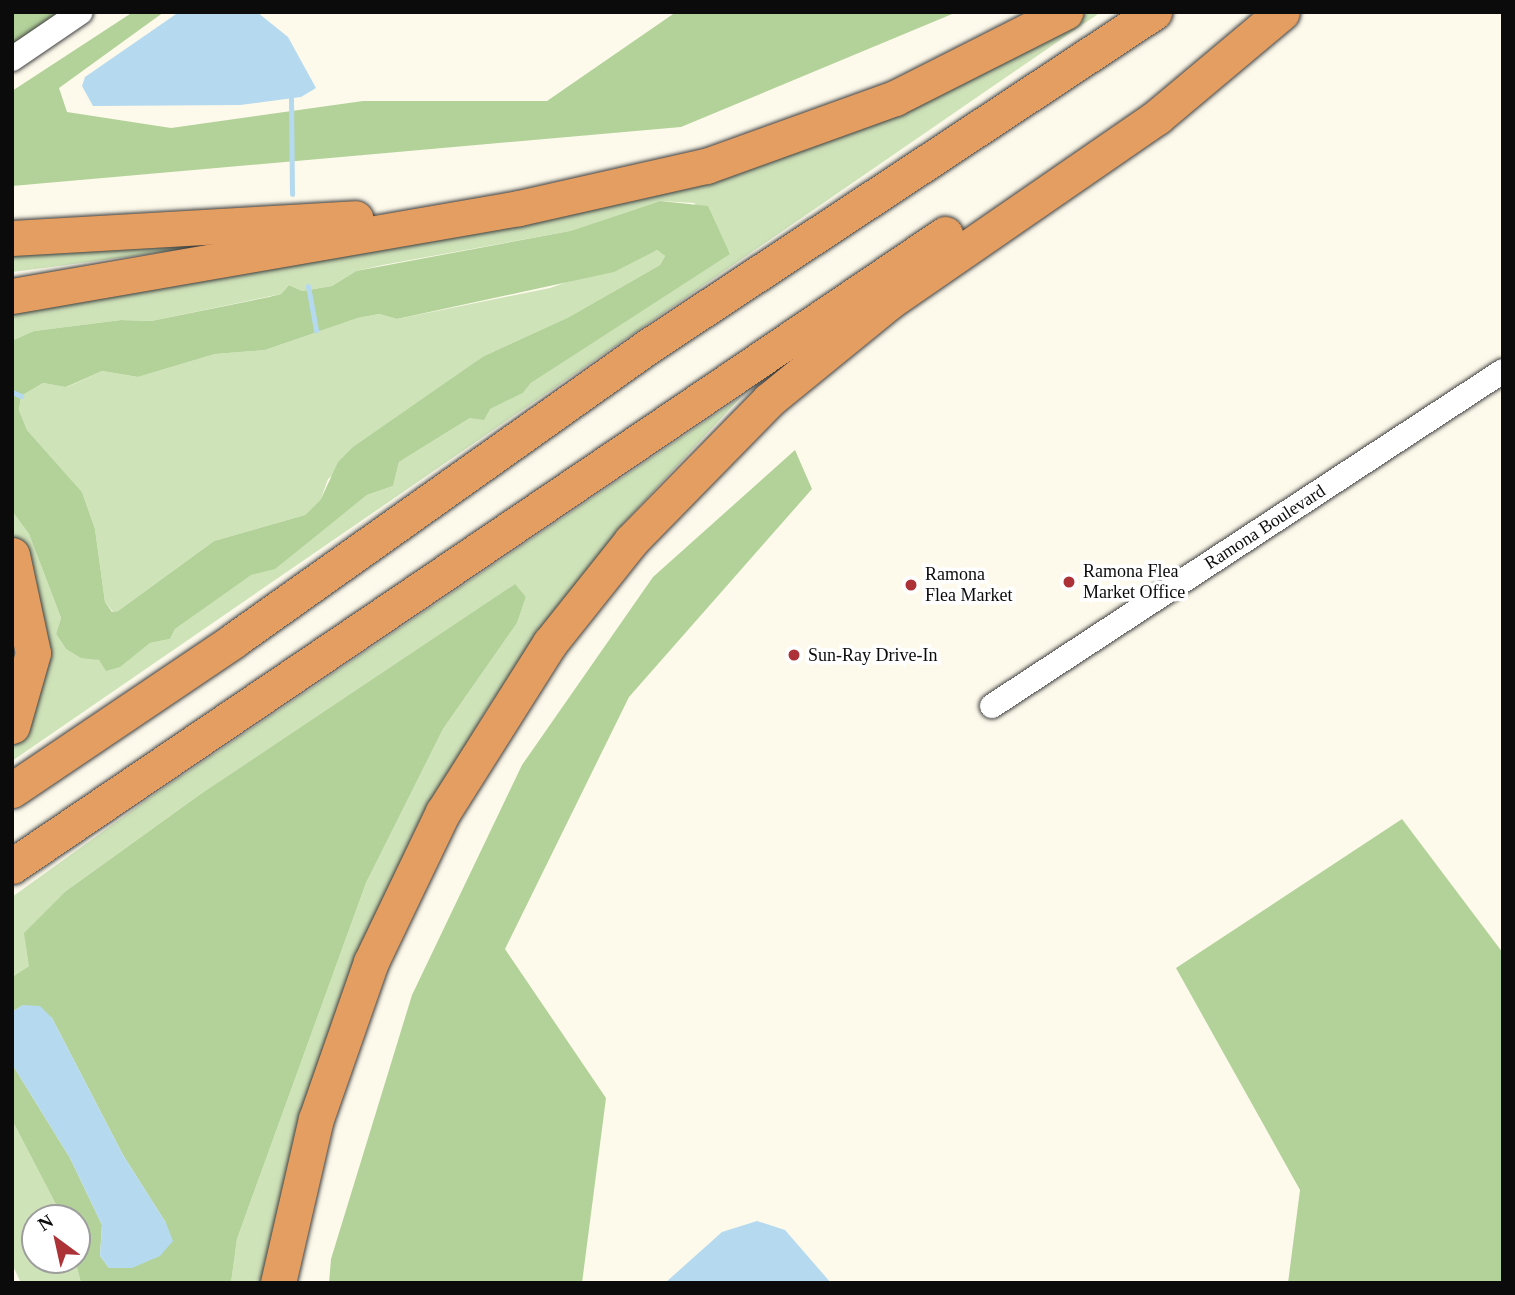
<!DOCTYPE html>
<html>
<head>
<meta charset="utf-8">
<style>
  body { margin:0 }
  #map { position:relative; width:1515px; height:1295px; overflow:hidden; background:#fdfaeb; font-family:Georgia,serif }
  div>[style] { position:absolute }
  .green>* { inset:0; background:#cfe3b9 }
  .forest>* { inset:0; background:#b3d29a }
  .water>* { inset:0; background:#b5d9ef }
  .stream>* { height:5px; margin:-2.5px; padding:0 2.5px; transform-origin:2.5px; border-radius:2.5px; background:#b5d9ef }
  .roads { filter:drop-shadow(0 0 2px #3e3e3e) drop-shadow(0 0 2px #3e3e3e) }
  .minor>* { height:24px; margin:-12px; padding:0 12px; transform-origin:12px; border-radius:12px; background:#fff }
  .highway>* { height:35px; margin:-17.5px; padding:0 17.5px; transform-origin:17.5px; border-radius:17.5px; background:#e59e61 }
  .dots>* { width:19px; height:19px; translate:-50% -50%; box-sizing:border-box; border:4px solid #fff; border-radius:50% }
  span { translate:-50% -50%; white-space:nowrap; text-align:center; line-height:1.15; -webkit-text-stroke:7px #fff; paint-order:stroke }
  .street-label { font-size:18px; color:#0b0b0b }
  .poi-label { font-size:18px; color:#0b0b0b }
  .left { translate:0 -50%; text-align:left }
  .frame { position:absolute; inset:0; border:14px solid #0b0b0b; pointer-events:none }
  .north { position:absolute; left:21px; top:1204px; width:70px; height:70px; box-sizing:border-box; background:#fff; border:2px solid #9d9d9d; border-radius:50%; rotate:327deg; font-size:19px; font-weight:700; line-height:28px; text-align:center; color:#0b0b0b }
  .north::after { content:''; display:block; margin:auto; width:24px; height:32px; background:#ac3238; clip-path:polygon(50% 0,100% 100%,50% 72%,0 100%) }
</style>
</head>
<body>
<div id="map">
  <div class="green">
    <div style="clip-path:polygon(1092px 12px,1101px 12px,12px 761px,12px 743px,22px 726px,19px 548px,12px 535px,12px 511px,29px 534px,61px 618px,56px 634px,66px 649px,119px 667px,150px 643px,170px 639px,175px 629px,251px 574px,275px 568px,367px 495px,393px 486px,399px 462px,470px 418px,523px 393px,531px 383px,730px 253px,694px 203px,660px 201px,570px 231px,383px 265px,356px 271px,332px 286px,302px 291px,289px 285px,281px 294px,151px 321px,121px 320px,34px 331px,16px 342px,12px 341px,12px 314px,505px 225px)"></div>
    <div style="clip-path:polygon(237px 242px,44px 268px,12px 272px,12px 243px)"></div>
    <div style="clip-path:polygon(657px 250px,665px 256px,660px 265px,569px 317px,484px 356px,328px 479px,321px 499px,305px 515px,214px 541px,118px 611px,113px 612px,105px 602px,95px 529px,82px 492px,27px 430px,19px 410px,21px 396px,43px 383px,67px 387px,102px 371px,138px 377px,215px 354px,265px 350px,358px 318px,379px 314px,397px 319px,550px 288px)"></div>
    <div style="clip-path:polygon(741px 397px,621px 526px,530px 646px,487px 709px,411px 838px,264px 1283px,231px 1283px,237px 1239px,366px 883px,443px 729px,517px 623px,526px 597px,514px 585px,202px 793px,66px 891px,29px 966px,12px 977px,12px 897px,155px 794px)"></div>
    <div style="clip-path:polygon(12px 1120px,63px 1218px,35px 1218px,35px 1260px,75px 1260px,81px 1283px,21px 1283px,12px 1264px)"></div>
  </div>
  <div class="forest">
    <div style="clip-path:polygon(12px 12px,59px 12px,12px 44px)"></div>
    <div style="clip-path:polygon(133px 12px,164px 12px,59px 88px,67px 112px,171px 128px,363px 101px,547px 101px,676px 12px,957px 12px,681px 127px,12px 186px,12px 91px)"></div>
    <div style="clip-path:polygon(evenodd,660px 201px,708px 206px,730px 254px,531px 383px,523px 393px,490px 409px,484px 420px,470px 418px,399px 462px,393px 486px,367px 495px,275px 569px,251px 575px,175px 629px,170px 639px,150px 643px,120px 667px,106px 671px,99px 660px,81px 658px,66px 649px,56px 634px,61px 618px,29px 534px,12px 511px,12px 341px,34px 331px,121px 320px,151px 321px,269px 297px,281px 294px,289px 285px,302px 291px,332px 286px,356px 271px,570px 231px,660px 201px,657px 250px,665px 256px,660px 265px,569px 317px,484px 356px,353px 447px,338px 462px,321px 499px,305px 515px,214px 541px,118px 611px,112px 612px,105px 602px,95px 529px,82px 492px,27px 430px,19px 410px,21px 396px,43px 383px,66px 387px,102px 371px,138px 377px,215px 354px,265px 350px,358px 318px,379px 314px,397px 319px,614px 272px,657px 250px)"></div>
    <div style="clip-path:polygon(795px 450px,812px 489px,629px 697px,505px 949px,606px 1098px,582px 1283px,329px 1283px,331px 1259px,412px 995px,522px 765px,653px 577px)"></div>
    <div style="clip-path:polygon(515px 584px,526px 597px,517px 623px,443px 729px,366px 883px,237px 1239px,231px 1283px,81px 1283px,75px 1260px,77px 1218px,63px 1218px,12px 1120px,12px 1064px,70px 1158px,102px 1225px,100px 1256px,109px 1268px,166px 1223px,123px 1155px,52px 1018px,23px 1005px,12px 1012px,12px 977px,29px 966px,24px 933px,66px 891px,202px 793px)"></div>
    <div style="clip-path:polygon(1402px 819px,1503px 953px,1503px 1283px,1288px 1283px,1300px 1190px,1176px 968px)"></div>
  </div>
  <div class="water">
    <div style="clip-path:polygon(179px 12px,257px 12px,288px 37px,316px 88px,301px 97px,240px 105px,93px 106px,82px 86px,85px 77px)"></div>
    <div style="clip-path:polygon(23px 1005px,40px 1006px,52px 1018px,123px 1155px,166px 1223px,173px 1241px,160px 1256px,132px 1268px,109px 1268px,100px 1256px,102px 1225px,70px 1158px,12px 1064px,12px 1012px)"></div>
    <div style="clip-path:polygon(757px 1221px,785px 1230px,831px 1283px,665px 1283px,722px 1232px)"></div>
  </div>
  <div class="stream">
    <div style="left:291px;top:98px;width:96px;rotate:89.4deg"></div>
    <div style="left:308px;top:286px;width:45px;rotate:79.7deg"></div>
    <div style="left:12px;top:392px;width:10px;rotate:24deg"></div>
  </div>
  <div class="roads">
    <div class="minor">
      <div style="left:12px;top:59px;width:83px;rotate:-34.3deg"></div>
      <div style="left:992px;top:706px;width:611px;rotate:-33.25deg"></div>
    </div>
    <div class="highway">
      <div style="left:12px;top:238px;width:344px;rotate:-3.3deg"></div>
      <div style="left:12px;top:296px;width:515px;rotate:-9.85deg"></div>
      <div style="left:519px;top:208px;width:192px;rotate:-12.7deg"></div>
      <div style="left:706px;top:166px;width:201px;rotate:-19.8deg"></div>
      <div style="left:895px;top:98px;width:191px;rotate:-26.8deg"></div>
      <div style="left:12px;top:555px;width:100px;rotate:77.9deg"></div>
      <div style="left:33px;top:653px;width:76px;rotate:106deg"></div>
      <div style="left:12px;top:790px;width:268px;rotate:-34deg"></div>
      <div style="left:234px;top:640px;width:506px;rotate:-35.35deg"></div>
      <div style="left:647px;top:347px;width:608px;rotate:-33.45deg"></div>
      <div style="left:12px;top:866px;width:1127px;rotate:-34.11deg"></div>
      <div style="left:278px;top:1283px;width:168px;rotate:-77deg"></div>
      <div style="left:316px;top:1119px;width:166px;rotate:-70.7deg"></div>
      <div style="left:371px;top:962px;width:166px;rotate:-64.4deg"></div>
      <div style="left:443px;top:812px;width:200px;rotate:-57.7deg"></div>
      <div style="left:550px;top:643px;width:130px;rotate:-51.5deg"></div>
      <div style="left:631px;top:541px;width:197px;rotate:-45.6deg"></div>
      <div style="left:769px;top:400px;width:155px;rotate:-39.2deg"></div>
      <div style="left:889px;top:302px;width:326px;rotate:-34.6deg"></div>
      <div style="left:1157px;top:117px;width:163px;rotate:-40deg"></div>
    </div>
  </div>
  <div class="dots">
    <div style="left:1069px;top:582px;background:#ac3238"></div>
    <div style="left:911px;top:585px;background:#ac3238"></div>
    <div style="left:794px;top:655px;background:#ac3238"></div>
  </div>
  <div class="street-label">
    <span style="left:1265px;top:527px;rotate:-33deg">Ramona Boulevard</span>
  </div>
  <div class="poi-label">
    <span class="left" style="left:1083px;top:582px">Ramona Flea<br>Market Office</span>
    <span class="left" style="left:925px;top:585px">Ramona<br>Flea Market</span>
    <span class="left" style="left:808px;top:655px">Sun-Ray Drive-In</span>
  </div>
  <div class="frame"></div>
  <div class="north">N</div>
</div>
</body>
</html>
